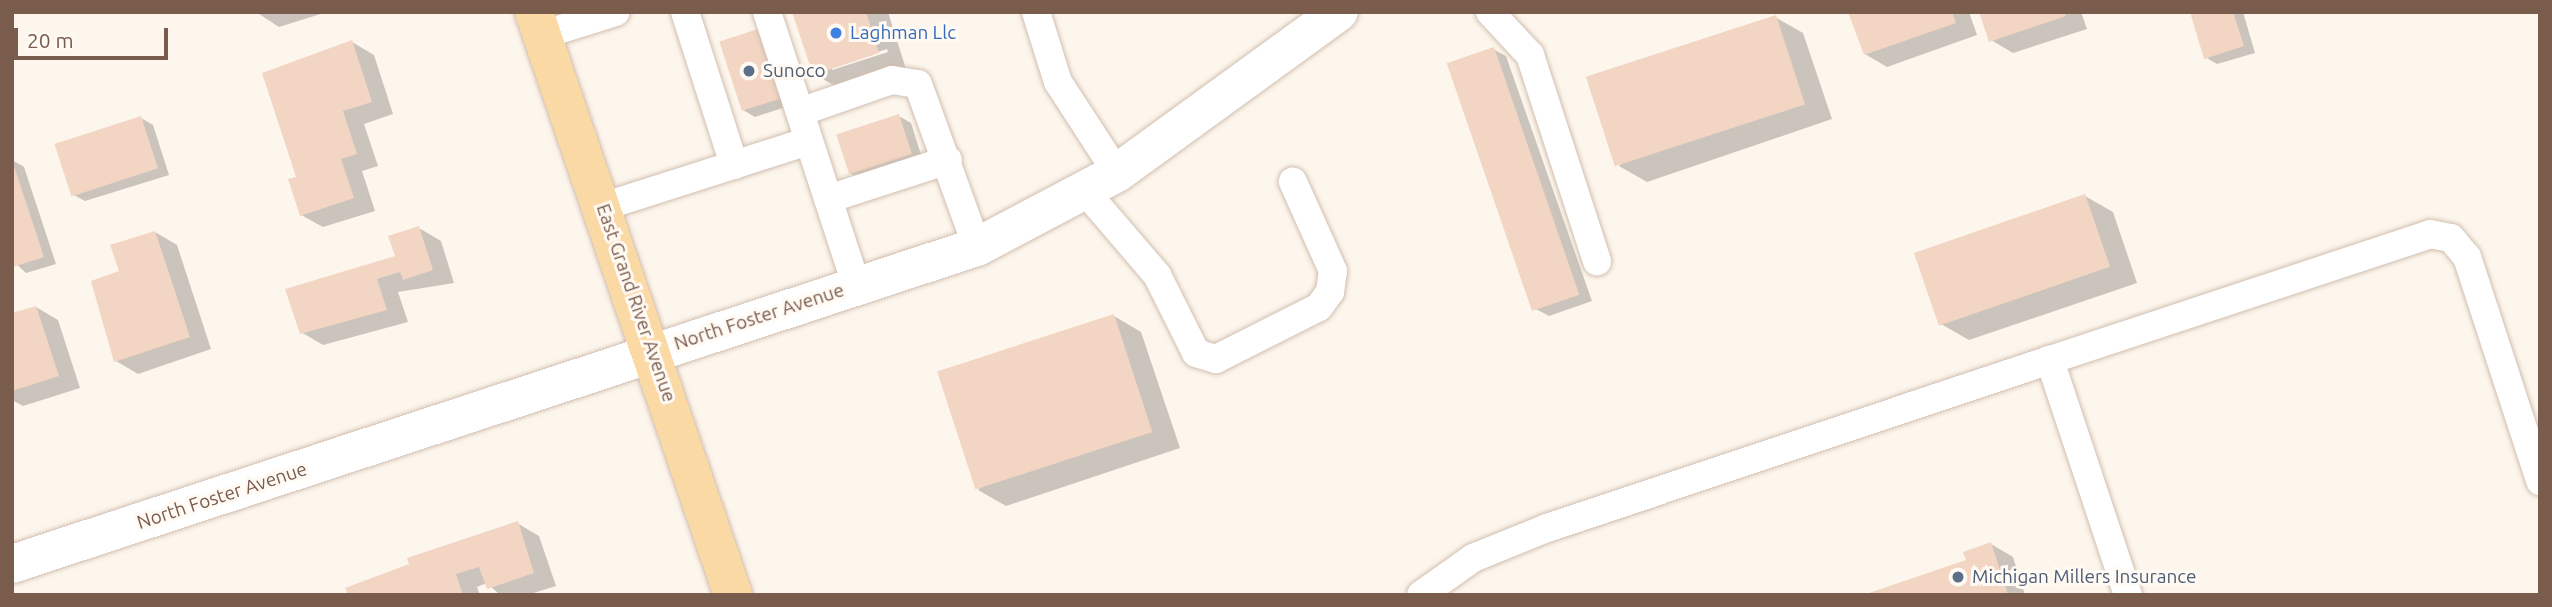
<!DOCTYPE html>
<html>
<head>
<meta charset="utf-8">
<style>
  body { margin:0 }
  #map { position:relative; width:2552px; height:607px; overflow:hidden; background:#fdf6ec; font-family:Ubuntu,sans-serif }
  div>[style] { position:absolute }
  .shadow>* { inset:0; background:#0003 }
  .building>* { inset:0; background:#f3d5c3; transform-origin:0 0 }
  .roads { filter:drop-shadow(0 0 2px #d1beb0) drop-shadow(0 0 2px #d1beb0) }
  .lane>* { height:28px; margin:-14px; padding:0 14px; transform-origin:14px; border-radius:14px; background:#fff }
  .street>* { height:38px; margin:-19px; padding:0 19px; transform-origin:19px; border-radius:19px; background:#fff }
  .primary>* { height:38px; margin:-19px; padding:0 19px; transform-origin:19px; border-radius:19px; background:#fbd9a5 }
  .dots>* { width:19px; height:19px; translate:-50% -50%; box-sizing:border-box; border:4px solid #fffaf3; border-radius:50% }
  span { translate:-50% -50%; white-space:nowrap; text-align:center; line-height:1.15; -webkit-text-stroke:6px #fffaf3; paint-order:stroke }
  .shop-label { font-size:19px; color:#366cbe }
  .left { translate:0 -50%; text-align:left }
  .service-label { font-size:19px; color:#4e5e75 }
  .street-label { font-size:19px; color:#7a5c4d }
  .frame { position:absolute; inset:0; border:14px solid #7a5c4d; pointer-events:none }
  .scale { position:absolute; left:14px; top:28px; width:154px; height:32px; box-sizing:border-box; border:4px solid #7a5c4d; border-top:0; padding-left:9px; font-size:21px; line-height:24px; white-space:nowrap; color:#7a5c4d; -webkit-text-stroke:5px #fffaf3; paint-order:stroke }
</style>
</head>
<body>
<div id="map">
  <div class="shadow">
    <div style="clip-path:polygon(256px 12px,327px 12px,279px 27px)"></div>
    <div style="clip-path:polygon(evenodd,794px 12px,888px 12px,906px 69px,842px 90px,814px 74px,794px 12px,887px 49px,888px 52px,832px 70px,832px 67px,887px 49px)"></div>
    <div style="clip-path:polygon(1850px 12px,1969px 12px,1977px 35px,1887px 67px,1865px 54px)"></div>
    <div style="clip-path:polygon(1981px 12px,2081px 12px,2087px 29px,2013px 53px,1991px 40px)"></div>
    <div style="clip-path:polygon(2192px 12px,2243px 12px,2255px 53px,2217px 64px,2205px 57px)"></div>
    <div style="clip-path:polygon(1775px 17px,1803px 33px,1832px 119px,1647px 182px,1619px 166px)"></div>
    <div style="clip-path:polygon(352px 42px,374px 55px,393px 114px,364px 124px,378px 166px,362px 171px,375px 211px,323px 227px,301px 215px,298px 178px)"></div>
    <div style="clip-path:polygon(721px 43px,798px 103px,755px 117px,743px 110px)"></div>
    <div style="clip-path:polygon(1493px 49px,1506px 56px,1592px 301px,1549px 316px,1536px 309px)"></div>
    <div style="clip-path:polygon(899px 116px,911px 123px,923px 161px,863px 181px,851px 174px)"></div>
    <div style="clip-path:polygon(141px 118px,153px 125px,169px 175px,85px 201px,72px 194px)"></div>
    <div style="clip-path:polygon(12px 160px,24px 167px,56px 264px,26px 273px,12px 260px)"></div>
    <div style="clip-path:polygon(2085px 196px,2113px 212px,2137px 283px,1969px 340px,1941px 324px)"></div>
    <div style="clip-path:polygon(419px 228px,441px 241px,454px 283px,398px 292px,408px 322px,323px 345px,301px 332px,287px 290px,397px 257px)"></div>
    <div style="clip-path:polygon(155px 232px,177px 245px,211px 349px,138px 374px,116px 361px,121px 272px)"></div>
    <div style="clip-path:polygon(36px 307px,58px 320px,80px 388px,23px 406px,12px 400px,12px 315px)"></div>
    <div style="clip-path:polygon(1114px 316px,1141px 332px,1180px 448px,1006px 506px,978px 490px)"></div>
    <div style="clip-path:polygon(517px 523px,539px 536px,556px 586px,527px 595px,500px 595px,487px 583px,477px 587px,480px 595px,350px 595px)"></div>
    <div style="clip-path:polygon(1991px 544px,2013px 557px,2025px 595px,1868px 595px,1968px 561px)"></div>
  </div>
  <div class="building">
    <div style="clip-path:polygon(792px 12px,866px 12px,879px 53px,813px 75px)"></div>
    <div style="clip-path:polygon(1848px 12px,1952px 12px,1956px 23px,1864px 55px)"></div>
    <div style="clip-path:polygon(1979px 12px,2064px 12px,2066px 16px,1989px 42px)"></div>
    <div style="clip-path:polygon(2190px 12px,2233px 12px,2244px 46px,2204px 59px)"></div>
    <div style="left:1776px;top:15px;width:94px;height:200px;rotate:72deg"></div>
    <div style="left:764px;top:27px;width:73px;height:47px;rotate:72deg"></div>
    <div style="clip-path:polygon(352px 40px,372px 102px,343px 111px,357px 154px,341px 159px,354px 198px,300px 216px,288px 179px,296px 177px,262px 73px)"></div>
    <div style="left:1494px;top:47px;width:262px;height:50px;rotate:71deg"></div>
    <div style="left:899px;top:114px;width:42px;height:66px;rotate:72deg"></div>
    <div style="left:141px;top:116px;width:55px;height:91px;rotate:72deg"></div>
    <div style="clip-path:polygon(12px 160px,44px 257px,13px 267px,12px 266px)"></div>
    <div style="left:2085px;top:194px;width:77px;height:181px;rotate:71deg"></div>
    <div style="clip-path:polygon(419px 226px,433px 270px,403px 280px,400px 272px,377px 279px,387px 310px,300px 334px,285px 289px,395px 256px,388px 236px)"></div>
    <div style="clip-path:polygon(155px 231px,190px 337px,114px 362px,91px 281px,119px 271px,110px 245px)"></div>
    <div style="clip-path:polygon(36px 306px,59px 376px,12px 391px,12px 313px)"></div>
    <div style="left:1114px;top:314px;width:124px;height:186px;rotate:72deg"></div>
    <div style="clip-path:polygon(518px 521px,534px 573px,487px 589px,479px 567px,456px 574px,463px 595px,348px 595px,345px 588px,409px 564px,407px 558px)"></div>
    <div style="clip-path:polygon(1991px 542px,2008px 595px,1863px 595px,1966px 560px,1963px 552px)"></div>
  </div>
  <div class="roads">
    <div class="lane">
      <div style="left:685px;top:12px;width:161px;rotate:72.2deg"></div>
      <div style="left:767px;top:12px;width:287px;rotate:71.9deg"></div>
      <div style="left:1036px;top:12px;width:73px;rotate:72.6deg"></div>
      <div style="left:1058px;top:82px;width:108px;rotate:57deg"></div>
      <div style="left:1490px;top:12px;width:59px;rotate:47.1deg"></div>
      <div style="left:1530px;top:55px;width:217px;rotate:72deg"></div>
      <div style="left:542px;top:35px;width:77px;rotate:-17.3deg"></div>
      <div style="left:800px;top:112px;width:97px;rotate:-19.2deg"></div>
      <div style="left:892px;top:80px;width:26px;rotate:9deg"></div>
      <div style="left:918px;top:84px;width:173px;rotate:70.1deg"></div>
      <div style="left:1085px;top:191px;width:111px;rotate:49.4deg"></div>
      <div style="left:1157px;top:275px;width:87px;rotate:63.4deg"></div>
      <div style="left:1196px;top:353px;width:21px;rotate:17deg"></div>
      <div style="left:1216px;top:359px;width:115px;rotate:-26.8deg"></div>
      <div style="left:1319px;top:307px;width:19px;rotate:-54deg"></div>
      <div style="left:1330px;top:292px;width:21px;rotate:-82deg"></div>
      <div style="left:1333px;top:271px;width:98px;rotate:-114.2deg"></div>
      <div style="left:828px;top:199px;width:126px;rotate:-18deg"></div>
      <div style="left:602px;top:207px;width:217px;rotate:-17.7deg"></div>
      <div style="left:1421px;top:595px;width:64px;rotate:-35.4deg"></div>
      <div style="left:1473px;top:558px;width:80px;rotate:-22.1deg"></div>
      <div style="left:1547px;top:528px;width:530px;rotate:-18.47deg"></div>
      <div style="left:2128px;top:595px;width:248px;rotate:-108.4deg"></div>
      <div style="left:2050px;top:360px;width:400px;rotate:-18.3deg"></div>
      <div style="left:2430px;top:234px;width:21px;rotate:11deg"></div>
      <div style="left:2451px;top:238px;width:25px;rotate:50deg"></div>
      <div style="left:2467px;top:257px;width:236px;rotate:71.9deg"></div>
    </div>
    <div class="street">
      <div style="left:12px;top:564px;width:1016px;rotate:-18.19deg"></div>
      <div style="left:977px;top:247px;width:158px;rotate:-27.9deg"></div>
      <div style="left:1117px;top:173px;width:274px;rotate:-36deg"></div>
    </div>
    <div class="primary">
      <div style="left:534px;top:12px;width:616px;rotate:71.15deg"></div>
    </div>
  </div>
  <div class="dots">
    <div style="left:836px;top:33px;background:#3f7fe0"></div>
    <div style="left:749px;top:71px;background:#5c6f8a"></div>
    <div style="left:1958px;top:577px;background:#5c6f8a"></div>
  </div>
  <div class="shop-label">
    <span class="left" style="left:850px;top:33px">Laghman Llc</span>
  </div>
  <div class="service-label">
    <span class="left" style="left:763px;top:71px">Sunoco</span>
    <span class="left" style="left:1972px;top:577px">Michigan Millers Insurance</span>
  </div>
  <div class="street-label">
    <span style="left:636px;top:303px;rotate:71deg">East Grand River Avenue</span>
    <span style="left:759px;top:317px;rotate:-18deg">North Foster Avenue</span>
    <span style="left:222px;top:496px;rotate:-18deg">North Foster Avenue</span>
  </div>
  <div class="frame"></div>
  <div class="scale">20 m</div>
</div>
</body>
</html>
